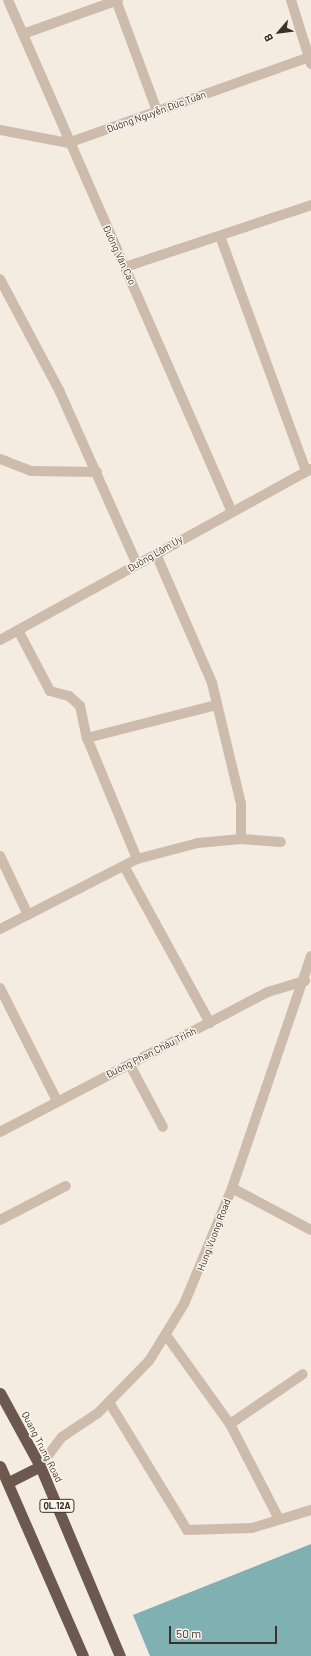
<!DOCTYPE html>
<html>
<head>
<meta charset="utf-8">
<style>
  body { margin:0 }
  #map { position:relative; width:311px; height:1656px; overflow:hidden; background:#f4ebe1; font-family:Barlow,sans-serif }
  div>[style] { position:absolute }
  .water>* { inset:0; background:#7fb0b2 }
  .minor>* { height:10px; margin:-5px; padding:0 5px; transform-origin:5px; border-radius:5px; background:#cdbbac }
  .tertiary>* { height:10px; margin:-5px; padding:0 5px; transform-origin:5px; border-radius:5px; background:#cdbbac }
  .trunk>* { height:11px; margin:-5.5px; padding:0 5.5px; transform-origin:5.5px; border-radius:5.5px; background:#6c584f }
  span { translate:-50% -50%; white-space:nowrap; text-align:center; line-height:1.15; -webkit-text-stroke:3px #fbf5ee; paint-order:stroke }
  .shield-label span { padding:1px 3px; background:#fbf5ee; border:1px solid; border-radius:3px; -webkit-text-stroke-width:0 }
  .shield-label { font-size:9px; color:#3b302b; font-weight:700 }
  .street-label { font-size:10px; color:#3b302b }
  .north { position:absolute; left:259px; top:12px; width:40px; height:40px; -webkit-text-stroke:3px #fbf5ee; paint-order:stroke; rotate:242deg; font-size:11px; font-weight:700; line-height:16px; text-align:center; color:#3b302b }
  .north::after { content:''; display:block; margin:auto; width:14px; height:18px; background:#3b302b; clip-path:polygon(50% 0,100% 100%,50% 72%,0 100%) }
  .scale { position:absolute; left:169px; top:1626px; width:108px; height:18px; box-sizing:border-box; border:2px solid #3b302b; border-top:0; padding-left:5px; font-size:12px; line-height:14px; white-space:nowrap; color:#3b302b; -webkit-text-stroke:3px #fbf5ee; paint-order:stroke }
</style>
</head>
<body>
<div id="map">
  <div class="water">
    <div style="clip-path:polygon(311px 1544px,311px 1656px,150px 1656px,133px 1615px)"></div>
  </div>
  <div class="minor">
    <div style="left:8px;top:0;width:557px;rotate:66.38deg"></div>
    <div style="left:116px;top:0;width:118px;rotate:69.7deg"></div>
    <div style="left:23px;top:34px;width:101px;rotate:-19.7deg"></div>
    <div style="left:0;top:130px;width:69px;rotate:10.8deg"></div>
    <div style="left:68px;top:143px;width:256px;rotate:-19.6deg"></div>
    <div style="left:220px;top:236px;width:250px;rotate:69.9deg"></div>
    <div style="left:125px;top:267px;width:196px;rotate:-18.4deg"></div>
    <div style="left:0;top:279px;width:126px;rotate:62deg"></div>
    <div style="left:59px;top:390px;width:191px;rotate:65.9deg"></div>
    <div style="left:0;top:459px;width:33px;rotate:21deg"></div>
    <div style="left:31px;top:471px;width:66px;rotate:0.9deg"></div>
    <div style="left:156px;top:554px;width:141px;rotate:66.5deg"></div>
    <div style="left:212px;top:683px;width:124px;rotate:76.5deg"></div>
    <div style="left:241px;top:804px;width:35px;rotate:90deg"></div>
    <div style="left:18px;top:630px;width:69px;rotate:62.3deg"></div>
    <div style="left:50px;top:691px;width:20px;rotate:15deg"></div>
    <div style="left:69px;top:696px;width:15px;rotate:42deg"></div>
    <div style="left:80px;top:706px;width:33px;rotate:78deg"></div>
    <div style="left:87px;top:738px;width:131px;rotate:67.5deg"></div>
    <div style="left:0;top:640px;width:355px;rotate:-28.8deg"></div>
    <div style="left:87px;top:738px;width:133px;rotate:-14.3deg"></div>
    <div style="left:0;top:856px;width:65px;rotate:64.6deg"></div>
    <div style="left:124px;top:866px;width:179px;rotate:61.3deg"></div>
    <div style="left:0;top:929px;width:154px;rotate:-27.1deg"></div>
    <div style="left:137px;top:859px;width:63px;rotate:-14.7deg"></div>
    <div style="left:198px;top:843px;width:43px;rotate:-5.3deg"></div>
    <div style="left:241px;top:839px;width:40px;rotate:4.3deg"></div>
    <div style="left:0;top:988px;width:127px;rotate:63.2deg"></div>
    <div style="left:130px;top:1065px;width:70px;rotate:62deg"></div>
    <div style="left:0;top:1132px;width:302px;rotate:-27.6deg"></div>
    <div style="left:268px;top:992px;width:39px;rotate:-17deg"></div>
    <div style="left:232px;top:1188px;width:89px;rotate:28deg"></div>
    <div style="left:0;top:1220px;width:74px;rotate:-27.3deg"></div>
    <div style="left:166px;top:1335px;width:110px;rotate:54.3deg"></div>
    <div style="left:230px;top:1424px;width:107px;rotate:62.7deg"></div>
    <div style="left:109px;top:1402px;width:150px;rotate:58.6deg"></div>
    <div style="left:187px;top:1530px;width:65px;rotate:-1.8deg"></div>
    <div style="left:252px;top:1528px;width:62px;rotate:-17deg"></div>
    <div style="left:230px;top:1424px;width:88px;rotate:-34.4deg"></div>
  </div>
  <div class="tertiary">
    <div style="left:291px;top:0;width:67px;rotate:72.6deg"></div>
    <div style="left:40px;top:1466px;width:36px;rotate:-53deg"></div>
    <div style="left:62px;top:1437px;width:43px;rotate:-33.7deg"></div>
    <div style="left:98px;top:1413px;width:73px;rotate:-45.6deg"></div>
    <div style="left:149px;top:1361px;width:67px;rotate:-58.4deg"></div>
    <div style="left:184px;top:1304px;width:126px;rotate:-67.5deg"></div>
    <div style="left:232px;top:1188px;width:245px;rotate:-71.2deg"></div>
  </div>
  <div class="trunk">
    <div style="left:0;top:1393px;width:83px;rotate:61.3deg"></div>
    <div style="left:40px;top:1466px;width:206px;rotate:67.2deg"></div>
    <div style="left:0;top:1466px;width:207px;rotate:66.4deg"></div>
    <div style="left:9px;top:1482px;width:35px;rotate:-27deg"></div>
  </div>
  <div class="shield-label">
    <span style="left:57px;top:1506px">QL.12A</span>
  </div>
  <div class="street-label">
    <span style="left:156px;top:112px;rotate:-20deg">Đường Nguyễn Đức Tuân</span>
    <span style="left:119px;top:255px;rotate:65deg">Đường Văn Cao</span>
    <span style="left:155px;top:554px;rotate:-30deg">Đường Lâm Úy</span>
    <span style="left:151px;top:1053px;rotate:-27deg">Đường Phan Châu Trinh</span>
    <span style="left:214px;top:1235px;rotate:-69deg">Hung Vuong Road</span>
    <span style="left:42px;top:1447px;rotate:63deg">Quang Trung Road</span>
  </div>
  <div class="north">B</div>
  <div class="scale">50 m</div>
</div>
</body>
</html>
